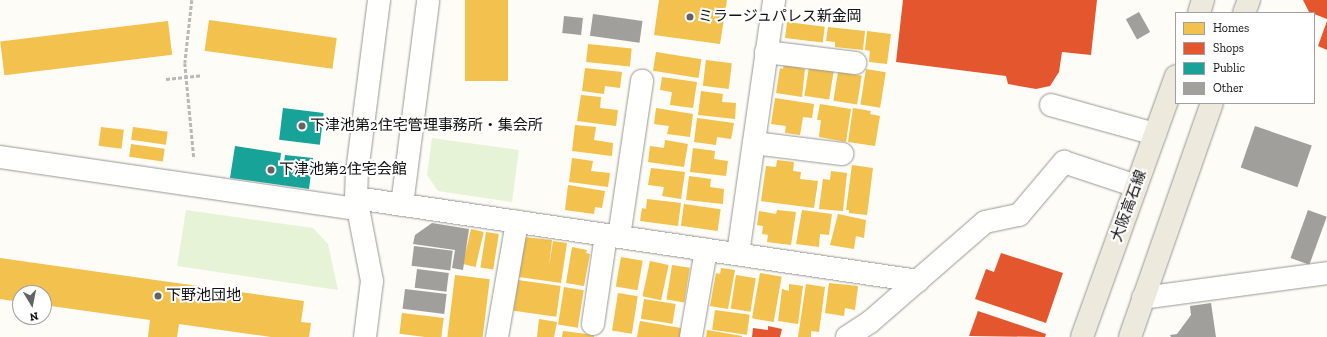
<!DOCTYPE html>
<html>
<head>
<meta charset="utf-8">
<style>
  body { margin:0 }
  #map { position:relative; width:1327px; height:337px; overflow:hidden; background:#fdfcf7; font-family:"Zilla Slab","Noto Sans JP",serif }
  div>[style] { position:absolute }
  .green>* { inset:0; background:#e7f3d7 }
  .homes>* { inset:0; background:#f2c14e; transform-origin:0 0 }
  .shops>* { inset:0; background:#e4572e }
  .public>* { inset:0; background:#17a398; transform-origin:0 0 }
  .building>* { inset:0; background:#a19f9c; transform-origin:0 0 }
  .path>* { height:2.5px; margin-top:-1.25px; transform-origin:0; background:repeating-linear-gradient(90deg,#b9b9b8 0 4px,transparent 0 6px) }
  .roads { filter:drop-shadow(0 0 1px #979795) drop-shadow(0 0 1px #979795) }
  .minor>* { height:22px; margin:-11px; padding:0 11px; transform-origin:11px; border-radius:11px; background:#fffffe }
  .major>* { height:22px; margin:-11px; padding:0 11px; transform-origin:11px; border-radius:11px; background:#ede9dc }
  .dots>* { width:11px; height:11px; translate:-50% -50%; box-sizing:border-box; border:2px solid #fff; border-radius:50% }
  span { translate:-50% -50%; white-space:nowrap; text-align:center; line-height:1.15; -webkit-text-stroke:4px #fff; paint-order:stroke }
  .poi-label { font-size:15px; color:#111 }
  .left { translate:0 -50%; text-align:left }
  .street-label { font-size:15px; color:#111 }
  .legend { position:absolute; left:1175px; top:12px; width:140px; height:92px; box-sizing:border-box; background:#fff; border:1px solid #a0a0a0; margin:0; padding:5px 7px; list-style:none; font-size:12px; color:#111 }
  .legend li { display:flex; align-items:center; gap:8px; height:20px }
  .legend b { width:20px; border:1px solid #a0a0a0 }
  .north { position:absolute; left:12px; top:285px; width:40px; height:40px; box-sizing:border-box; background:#fff; border:1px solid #a0a0a0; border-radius:50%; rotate:170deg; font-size:11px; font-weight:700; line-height:16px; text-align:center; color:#111 }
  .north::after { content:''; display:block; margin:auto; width:14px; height:18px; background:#646362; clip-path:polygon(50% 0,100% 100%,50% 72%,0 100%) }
</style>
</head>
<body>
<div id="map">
  <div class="green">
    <div style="clip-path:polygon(432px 138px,519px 150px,512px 202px,438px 191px,427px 175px)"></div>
    <div style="clip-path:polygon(186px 210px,313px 228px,328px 244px,338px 290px,177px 266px)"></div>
  </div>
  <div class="homes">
    <div style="left:465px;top:0;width:43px;height:81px"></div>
    <div style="clip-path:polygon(659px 0,727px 0,720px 44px,654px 35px)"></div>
    <div style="left:209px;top:20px;width:129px;height:31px;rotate:8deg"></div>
    <div style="left:168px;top:21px;width:34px;height:169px;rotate:83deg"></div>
    <div style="left:787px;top:22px;width:38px;height:16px;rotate:7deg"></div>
    <div style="clip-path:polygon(828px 27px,865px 31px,863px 50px,835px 47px,835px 42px,826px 41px)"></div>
    <div style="clip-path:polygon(867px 31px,891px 34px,887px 64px,869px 62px,870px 51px,865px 50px)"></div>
    <div style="left:588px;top:44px;width:44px;height:18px;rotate:6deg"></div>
    <div style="left:656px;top:52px;width:46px;height:19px;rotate:9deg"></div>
    <div style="left:706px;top:60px;width:26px;height:26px;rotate:7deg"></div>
    <div style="clip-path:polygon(784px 63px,805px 69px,802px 97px,776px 93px,780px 68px,783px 69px)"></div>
    <div style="left:809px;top:67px;width:25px;height:29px;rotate:9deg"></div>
    <div style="clip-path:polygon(585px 68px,622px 72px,620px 88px,605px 86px,604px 94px,582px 91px)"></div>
    <div style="left:866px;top:69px;width:20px;height:36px;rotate:9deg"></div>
    <div style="left:838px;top:72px;width:24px;height:29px;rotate:9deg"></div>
    <div style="clip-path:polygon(662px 77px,697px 82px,693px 108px,670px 105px,672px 92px,660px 90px)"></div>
    <div style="clip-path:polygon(701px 91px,723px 94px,722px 102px,736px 103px,735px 119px,698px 115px)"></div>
    <div style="clip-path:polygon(581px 95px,601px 97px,600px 108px,618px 110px,616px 126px,577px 121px)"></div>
    <div style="clip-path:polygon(775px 98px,814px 104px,812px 118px,803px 117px,800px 135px,785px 133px,786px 126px,771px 124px)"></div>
    <div style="clip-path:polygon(820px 104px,851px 109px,846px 142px,819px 137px,821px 120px,817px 120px)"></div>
    <div style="clip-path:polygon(656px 108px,693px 114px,690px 137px,667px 134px,669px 126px,654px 124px)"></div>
    <div style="clip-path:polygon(853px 108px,871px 111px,870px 114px,880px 116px,875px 146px,848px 142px)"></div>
    <div style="clip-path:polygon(697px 118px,734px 123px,731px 139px,717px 137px,716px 145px,694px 142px)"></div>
    <div style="clip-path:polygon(575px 125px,596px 127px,594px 140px,613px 143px,612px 156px,572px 151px)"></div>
    <div style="left:101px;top:127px;width:23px;height:19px;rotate:7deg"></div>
    <div style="left:133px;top:127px;width:35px;height:13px;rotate:8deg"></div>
    <div style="clip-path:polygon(665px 140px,688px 144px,684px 167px,648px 162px,650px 146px,664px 148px)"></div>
    <div style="left:131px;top:144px;width:34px;height:13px;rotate:8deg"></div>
    <div style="clip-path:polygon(693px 148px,715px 151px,714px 159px,728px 161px,726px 176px,690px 172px)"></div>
    <div style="clip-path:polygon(572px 158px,593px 161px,591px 171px,610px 173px,608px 187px,569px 182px)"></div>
    <div style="clip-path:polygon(777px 160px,794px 162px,793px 171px,801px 172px,800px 179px,818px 181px,814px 208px,761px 201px,766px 166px,776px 167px)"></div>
    <div style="clip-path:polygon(852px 165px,873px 168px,867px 215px,849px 213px,849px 210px,846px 210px)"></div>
    <div style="clip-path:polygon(651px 168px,685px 172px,681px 199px,662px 196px,664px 187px,648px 185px)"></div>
    <div style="clip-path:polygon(831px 171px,847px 173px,843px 211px,819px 209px,823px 179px,830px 180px)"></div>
    <div style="clip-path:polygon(689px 176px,711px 179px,710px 187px,724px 189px,723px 204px,686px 200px)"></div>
    <div style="clip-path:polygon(568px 185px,605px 191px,602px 208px,595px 207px,594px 214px,565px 210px)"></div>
    <div style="clip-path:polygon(647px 199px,681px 203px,678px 226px,640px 221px,642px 208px,646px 209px)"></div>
    <div style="left:684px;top:204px;width:37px;height:22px;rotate:8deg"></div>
    <div style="clip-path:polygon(777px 210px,796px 212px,791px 245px,767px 242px,768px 235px,762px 234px,763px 226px,757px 225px,759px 211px,776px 214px)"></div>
    <div style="clip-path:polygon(802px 210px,832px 214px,829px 235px,820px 234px,819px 247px,796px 244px)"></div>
    <div style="clip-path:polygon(838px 214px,866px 220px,864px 238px,856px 236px,854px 249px,830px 245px)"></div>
    <div style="left:471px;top:229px;width:13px;height:36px;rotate:13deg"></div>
    <div style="left:486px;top:232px;width:13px;height:36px;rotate:9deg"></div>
    <div style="clip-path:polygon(524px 237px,552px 240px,549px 266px,553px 241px,567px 243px,561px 283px,519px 277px)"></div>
    <div style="clip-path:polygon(572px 247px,587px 250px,586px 253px,590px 254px,584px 286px,566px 283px)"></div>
    <div style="left:621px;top:257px;width:22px;height:30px;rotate:10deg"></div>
    <div style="clip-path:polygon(0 258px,304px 301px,301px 322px,311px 323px,309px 337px,271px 337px,179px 324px,177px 337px,148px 337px,150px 320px,44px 305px,44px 293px,20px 293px,20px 302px,0 299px)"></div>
    <div style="left:650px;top:261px;width:19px;height:36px;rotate:12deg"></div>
    <div style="left:672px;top:265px;width:18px;height:35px;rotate:9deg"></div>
    <div style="clip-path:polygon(721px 268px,735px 270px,728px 309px,710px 306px,716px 273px,720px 274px)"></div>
    <div style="left:760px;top:273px;width:22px;height:46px;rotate:10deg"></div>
    <div style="left:455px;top:275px;width:35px;height:63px;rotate:7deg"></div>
    <div style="left:736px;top:275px;width:20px;height:34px;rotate:9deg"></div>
    <div style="left:518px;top:280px;width:43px;height:31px;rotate:8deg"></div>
    <div style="clip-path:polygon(829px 283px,858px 286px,855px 310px,845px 308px,844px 316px,825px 313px)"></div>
    <div style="clip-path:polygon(789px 284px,803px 286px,798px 324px,778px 321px,782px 289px,789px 291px)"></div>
    <div style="clip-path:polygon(806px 284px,825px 287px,819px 332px,811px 331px,811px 337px,798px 337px)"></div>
    <div style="left:564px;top:287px;width:20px;height:38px;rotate:9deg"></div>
    <div style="left:618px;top:293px;width:20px;height:38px;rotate:9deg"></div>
    <div style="left:644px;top:299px;width:32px;height:20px;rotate:9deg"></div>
    <div style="left:715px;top:310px;width:35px;height:20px;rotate:8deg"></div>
    <div style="left:402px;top:313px;width:42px;height:21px;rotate:7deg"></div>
    <div style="clip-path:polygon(539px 319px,557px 322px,554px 337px,537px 337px)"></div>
    <div style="clip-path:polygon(640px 321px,681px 328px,680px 337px,637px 337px)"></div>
    <div style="clip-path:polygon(707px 330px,742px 336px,742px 337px,706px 337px)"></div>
    <div style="clip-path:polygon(563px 331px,594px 335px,594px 337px,562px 337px)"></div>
  </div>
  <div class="shops">
    <div style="clip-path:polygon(903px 0,1097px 0,1091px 55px,1062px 52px,1059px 72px,1050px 86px,1036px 89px,1008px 84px,1006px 76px,896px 62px)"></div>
    <div style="clip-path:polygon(1303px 0,1327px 0,1327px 19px,1309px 12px)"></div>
    <div style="clip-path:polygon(1327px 21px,1327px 50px,1318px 46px)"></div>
    <div style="clip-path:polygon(1001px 253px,1063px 273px,1046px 323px,975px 299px,986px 269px,994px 272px)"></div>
    <div style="clip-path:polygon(978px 311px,1046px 334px,1045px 337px,969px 336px)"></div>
    <div style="clip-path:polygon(768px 326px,782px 329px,780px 337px,752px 337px,753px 328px,768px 330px)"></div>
  </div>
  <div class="public">
    <div style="left:283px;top:108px;width:41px;height:32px;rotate:7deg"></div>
    <div style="clip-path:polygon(235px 146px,281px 153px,280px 162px,284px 162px,285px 155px,313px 158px,309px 189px,230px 178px)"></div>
  </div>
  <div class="building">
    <div style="left:1139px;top:12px;width:23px;height:15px;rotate:61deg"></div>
    <div style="left:593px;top:14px;width:50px;height:22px;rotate:8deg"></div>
    <div style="left:564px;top:16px;width:19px;height:17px;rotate:6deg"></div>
    <div style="left:1255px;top:126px;width:60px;height:44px;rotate:19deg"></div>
    <div style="left:1308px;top:210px;width:20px;height:51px;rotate:20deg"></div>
    <div style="clip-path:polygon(432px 223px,469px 229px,463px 270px,452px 268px,455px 250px,413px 244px,415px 235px)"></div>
    <div style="left:414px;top:246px;width:39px;height:20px;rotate:7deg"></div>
    <div style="left:417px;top:269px;width:32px;height:19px;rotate:7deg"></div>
    <div style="left:405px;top:289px;width:42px;height:20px;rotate:7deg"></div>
    <div style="clip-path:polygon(1211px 303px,1216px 337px,1171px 337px,1170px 335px,1177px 334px,1191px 315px,1190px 306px)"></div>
  </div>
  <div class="path">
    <div style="left:192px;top:0;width:63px;rotate:96.3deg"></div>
    <div style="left:185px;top:63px;width:96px;rotate:84.6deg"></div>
    <div style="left:166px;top:79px;width:36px;rotate:-6deg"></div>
  </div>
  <div class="roads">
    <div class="minor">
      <div style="left:766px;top:52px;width:90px;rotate:7deg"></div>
      <div style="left:1051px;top:105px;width:108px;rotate:15.6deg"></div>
      <div style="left:754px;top:143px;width:89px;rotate:7.1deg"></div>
      <div style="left:0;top:157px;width:362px;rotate:8.3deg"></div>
      <div style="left:356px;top:198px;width:568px;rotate:8.4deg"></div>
      <div style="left:402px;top:205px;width:205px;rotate:-82.7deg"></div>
      <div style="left:619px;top:237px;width:158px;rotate:-81.6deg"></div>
      <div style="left:738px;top:254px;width:257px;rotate:-81.9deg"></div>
      <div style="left:1143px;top:298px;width:186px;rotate:-7.7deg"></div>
      <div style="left:593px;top:324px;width:90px;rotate:-81.7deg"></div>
      <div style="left:365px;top:337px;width:56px;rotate:-82.9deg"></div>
      <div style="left:372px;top:281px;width:85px;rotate:-100.9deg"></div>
      <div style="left:356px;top:198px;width:26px;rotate:-88deg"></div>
      <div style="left:357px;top:172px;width:173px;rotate:-82.7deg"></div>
      <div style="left:497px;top:337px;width:117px;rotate:-80.1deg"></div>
      <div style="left:691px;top:337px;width:88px;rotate:-80.2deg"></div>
      <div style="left:847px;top:337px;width:27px;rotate:-33deg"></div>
      <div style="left:870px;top:322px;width:152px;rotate:-41deg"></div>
      <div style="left:985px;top:222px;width:35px;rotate:-12deg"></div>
      <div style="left:1019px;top:215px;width:70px;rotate:-49.7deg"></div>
      <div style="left:1064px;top:162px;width:76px;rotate:18.4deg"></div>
    </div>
    <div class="major">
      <div style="left:1199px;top:13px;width:14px;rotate:-73deg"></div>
      <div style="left:1244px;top:13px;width:14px;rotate:-69deg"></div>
      <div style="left:1082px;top:337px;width:277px;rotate:-70.2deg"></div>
      <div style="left:1130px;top:337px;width:248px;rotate:-70.7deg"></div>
    </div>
  </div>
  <div class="dots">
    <div style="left:690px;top:17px;background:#646362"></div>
    <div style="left:302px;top:126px;background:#646362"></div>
    <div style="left:271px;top:170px;background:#646362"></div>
    <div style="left:158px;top:296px;background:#646362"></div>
  </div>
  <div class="poi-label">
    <span class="left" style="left:698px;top:17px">ミラージュパレス新金岡</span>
    <span class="left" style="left:310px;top:126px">下津池第2住宅管理事務所・集会所</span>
    <span class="left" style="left:279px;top:170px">下津池第2住宅会館</span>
    <span class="left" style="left:166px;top:296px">下野池団地</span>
  </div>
  <div class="street-label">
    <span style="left:1129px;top:206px;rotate:-70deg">大阪高石線</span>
  </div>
  <ul class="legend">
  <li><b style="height:11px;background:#f2c14e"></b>Homes</li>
  <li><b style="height:11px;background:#e4572e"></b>Shops</li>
  <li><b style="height:11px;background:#17a398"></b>Public</li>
  <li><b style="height:11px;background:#a19f9c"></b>Other</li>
  </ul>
  <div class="north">N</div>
</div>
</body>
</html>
